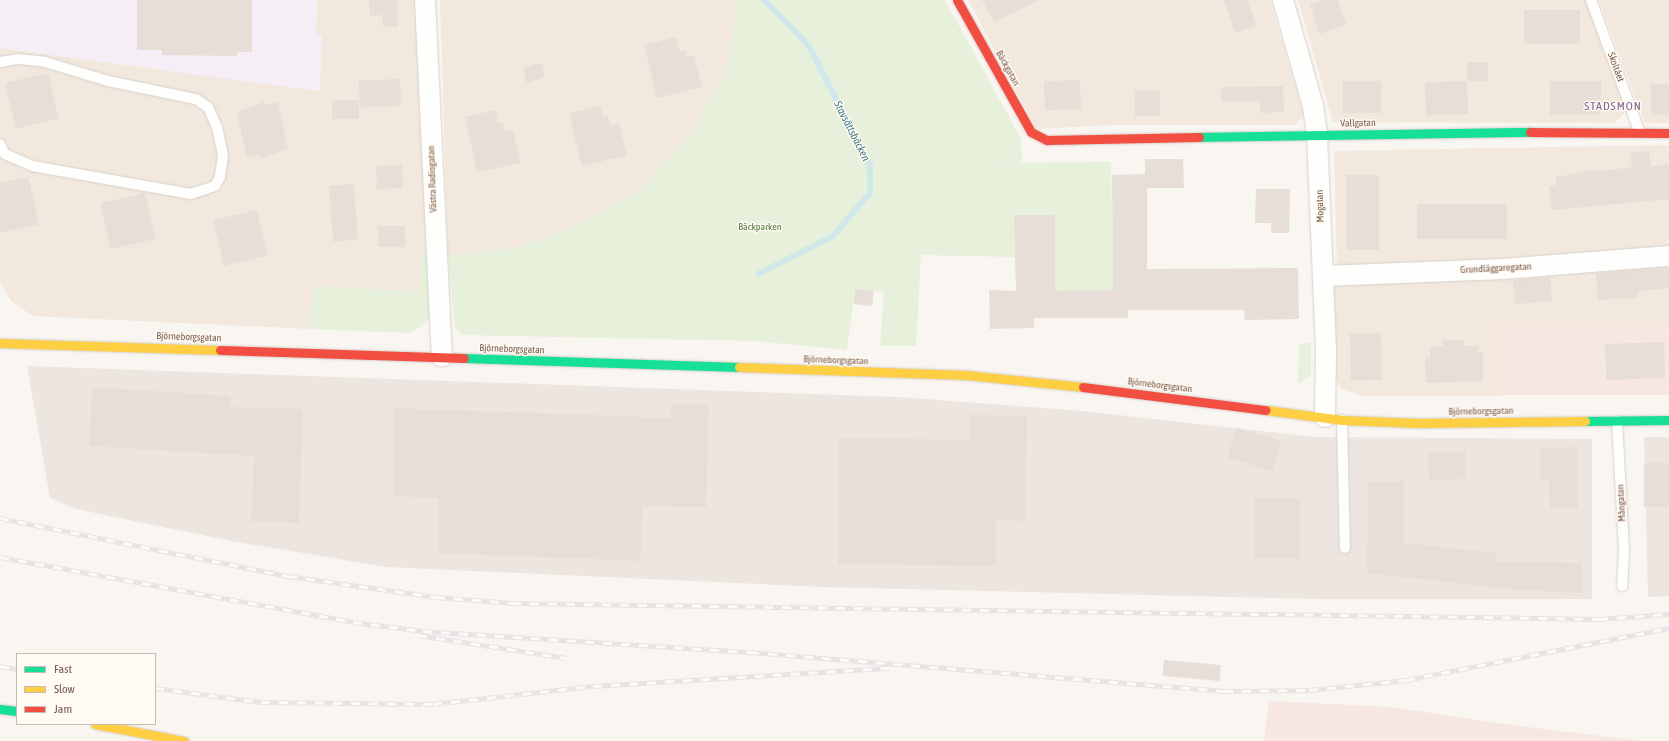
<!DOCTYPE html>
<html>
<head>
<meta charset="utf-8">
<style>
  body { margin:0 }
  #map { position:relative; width:1669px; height:741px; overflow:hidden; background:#f9f5f0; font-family:"Asap Condensed",sans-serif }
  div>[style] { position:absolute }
  .residential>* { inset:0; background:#f2e8de }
  .commercial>* { inset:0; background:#f6e8e1; transform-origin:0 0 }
  .industrial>* { inset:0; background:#ede5e0 }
  .education>* { inset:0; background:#f6eef6 }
  .green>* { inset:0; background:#e7f0db }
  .stream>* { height:6px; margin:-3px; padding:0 3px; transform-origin:3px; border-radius:3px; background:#d0e8ea }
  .building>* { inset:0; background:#e6ded7; transform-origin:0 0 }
  .roads { filter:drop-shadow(0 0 1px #d7d1cb) drop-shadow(0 0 1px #d7d1cb) }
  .lane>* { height:10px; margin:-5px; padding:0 5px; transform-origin:5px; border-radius:5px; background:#fefefd }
  .street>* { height:20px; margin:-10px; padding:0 10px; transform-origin:10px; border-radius:10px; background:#fefefd }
  .fast>* { height:9px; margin:-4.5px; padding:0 4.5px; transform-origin:4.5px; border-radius:4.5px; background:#16e098 }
  .slow>* { height:9px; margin:-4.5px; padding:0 4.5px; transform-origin:4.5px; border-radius:4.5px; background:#ffcf43 }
  .jam>* { height:9px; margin:-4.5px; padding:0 4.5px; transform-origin:4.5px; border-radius:4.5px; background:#f24e42 }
  .rail>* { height:4.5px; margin-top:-2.25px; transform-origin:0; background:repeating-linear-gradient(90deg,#fffaf3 0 9px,#e6e3e7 0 18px); box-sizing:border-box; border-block:1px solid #e6e3e7 }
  span { translate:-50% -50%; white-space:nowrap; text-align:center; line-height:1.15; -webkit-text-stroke:3px #fffaf3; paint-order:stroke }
  .street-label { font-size:10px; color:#7a5c4d }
  .park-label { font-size:10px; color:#537a41 }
  .water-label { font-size:11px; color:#437c86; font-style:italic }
  .quarter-label { font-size:12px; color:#846695; letter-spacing:1px }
  .legend { position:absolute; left:16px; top:653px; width:140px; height:72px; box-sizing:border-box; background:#fffaf3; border:1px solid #cabbb1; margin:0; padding:5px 7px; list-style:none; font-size:12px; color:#7a5c4d }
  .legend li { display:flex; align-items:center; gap:8px; height:20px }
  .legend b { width:20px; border:1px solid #cabbb1 }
</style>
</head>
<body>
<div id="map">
  <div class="residential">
    <div style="clip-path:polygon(317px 0,416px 0,425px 206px,419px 292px,313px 286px,310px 329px,33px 316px,11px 301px,0 282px,0 48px,319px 91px,322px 36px,316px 34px)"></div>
    <div style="clip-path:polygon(440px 0,734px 0,737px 11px,725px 74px,690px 135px,640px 190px,579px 225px,519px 247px,448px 256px)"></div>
    <div style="clip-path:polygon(968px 0,1270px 0,1304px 115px,1295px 125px,1112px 125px,1037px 129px)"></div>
    <div style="clip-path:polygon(1298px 0,1586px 0,1623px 100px,1624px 113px,1615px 123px,1333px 122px)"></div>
    <div style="clip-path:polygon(1599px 0,1669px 0,1669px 123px,1645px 123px)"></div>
    <div style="clip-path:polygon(1669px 145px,1669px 249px,1337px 271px,1334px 151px)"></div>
    <div style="clip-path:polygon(1669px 261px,1669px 326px,1496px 334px,1501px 396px,1363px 396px,1340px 388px,1336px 379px,1333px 283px)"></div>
  </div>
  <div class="commercial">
    <div style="left:1669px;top:326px;width:69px;height:173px;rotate:90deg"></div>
    <div style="clip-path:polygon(1269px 701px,1392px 707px,1504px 724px,1642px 741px,1264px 741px)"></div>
  </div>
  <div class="industrial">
    <div style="clip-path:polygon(27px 366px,898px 397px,1083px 411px,1315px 437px,1592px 439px,1592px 599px,1316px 599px,822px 587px,387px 567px,231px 541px,76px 509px,50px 498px)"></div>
    <div style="clip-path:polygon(1644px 437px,1669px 437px,1669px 596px,1648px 597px)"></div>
  </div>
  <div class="education">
    <div style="clip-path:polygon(0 0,317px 0,316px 34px,322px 36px,320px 91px,0 48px)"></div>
  </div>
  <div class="green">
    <div style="clip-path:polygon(734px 0,945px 0,1021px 139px,1022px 162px,957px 163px,1111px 162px,1113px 290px,1034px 292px,1055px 283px,1055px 215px,1014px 215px,1015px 257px,921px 255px,916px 346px,880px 346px,884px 292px,855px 289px,847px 350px,755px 341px,463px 335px,455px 328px,448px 256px,519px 247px,579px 225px,640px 190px,690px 135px,725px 74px,737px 11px)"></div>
    <div style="clip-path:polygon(425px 206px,430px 319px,411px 333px,310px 329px,313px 286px,419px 292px)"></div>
    <div style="clip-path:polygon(1311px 342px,1311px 375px,1298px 384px,1299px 344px)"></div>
  </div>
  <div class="stream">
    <div style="left:758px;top:274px;width:84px;rotate:-26.9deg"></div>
    <div style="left:833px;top:236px;width:57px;rotate:-49.3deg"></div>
    <div style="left:870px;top:193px;width:27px;rotate:-90deg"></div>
    <div style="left:870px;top:166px;width:135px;rotate:-116.9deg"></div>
    <div style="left:809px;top:46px;width:64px;rotate:-134.4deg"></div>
  </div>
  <div class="building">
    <div style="clip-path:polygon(137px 0,252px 0,252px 52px,237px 52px,237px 56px,162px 55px,162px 50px,137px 50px)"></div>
    <div style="clip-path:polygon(369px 0,397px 0,398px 27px,383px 27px,382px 15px,370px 16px)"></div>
    <div style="clip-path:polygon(982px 0,1039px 0,994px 22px)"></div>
    <div style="clip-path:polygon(1224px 0,1248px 0,1256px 26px,1235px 33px)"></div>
    <div style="clip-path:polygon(1323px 0,1338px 0,1346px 25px,1319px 34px,1310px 4px)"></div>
    <div style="left:1580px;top:10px;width:34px;height:56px;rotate:90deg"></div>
    <div style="clip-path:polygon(676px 37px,680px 51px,685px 50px,686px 57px,694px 55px,702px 87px,657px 98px,644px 45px)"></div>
    <div style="left:1467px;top:62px;width:21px;height:19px"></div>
    <div style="left:541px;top:63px;width:15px;height:19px;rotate:74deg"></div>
    <div style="left:48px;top:73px;width:47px;height:44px;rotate:77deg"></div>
    <div style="left:400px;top:79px;width:27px;height:41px;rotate:88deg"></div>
    <div style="left:1080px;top:80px;width:29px;height:36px;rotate:88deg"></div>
    <div style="left:1381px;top:81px;width:32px;height:38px;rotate:90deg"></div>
    <div style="left:1467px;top:81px;width:33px;height:42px;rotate:88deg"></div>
    <div style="left:1550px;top:81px;width:51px;height:34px"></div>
    <div style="left:1651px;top:84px;width:18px;height:31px"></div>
    <div style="clip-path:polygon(1283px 86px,1284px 112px,1260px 113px,1260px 101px,1222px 102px,1221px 87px)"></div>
    <div style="left:1160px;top:91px;width:25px;height:25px;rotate:90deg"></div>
    <div style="left:359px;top:100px;width:19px;height:27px;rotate:90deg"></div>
    <div style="clip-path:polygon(264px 102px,266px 105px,278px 102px,288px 149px,260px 158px,258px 155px,247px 158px,237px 112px)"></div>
    <div style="clip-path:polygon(600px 106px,603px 117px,608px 116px,610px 126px,619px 123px,627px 155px,582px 166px,569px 113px)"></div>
    <div style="clip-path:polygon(495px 110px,498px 123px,503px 122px,505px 132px,513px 130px,521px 163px,477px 172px,465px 117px)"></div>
    <div style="clip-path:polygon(1649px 151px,1651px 167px,1669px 163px,1669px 199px,1552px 210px,1549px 186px,1556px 185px,1556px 177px,1595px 170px,1595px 172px,1632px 167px,1631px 153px)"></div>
    <div style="clip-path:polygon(1145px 159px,1183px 159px,1184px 188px,1147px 188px,1147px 269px,1298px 268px,1299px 319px,1245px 320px,1244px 310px,1128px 310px,1128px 318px,1034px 318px,1034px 328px,990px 329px,989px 290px,1016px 291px,1014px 215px,1055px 215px,1055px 291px,1113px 290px,1112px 175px,1145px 174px)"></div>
    <div style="left:402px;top:165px;width:23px;height:26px;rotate:88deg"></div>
    <div style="left:1379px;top:175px;width:75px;height:33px;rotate:90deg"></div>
    <div style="clip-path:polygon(28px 177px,39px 224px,0 233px,0 183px)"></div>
    <div style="left:354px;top:184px;width:56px;height:25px;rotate:86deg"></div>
    <div style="clip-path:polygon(1256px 189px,1290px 189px,1289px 233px,1271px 233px,1271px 223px,1255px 223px)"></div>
    <div style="left:145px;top:193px;width:47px;height:46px;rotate:77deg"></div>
    <div style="left:1507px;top:204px;width:35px;height:90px;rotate:90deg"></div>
    <div style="left:257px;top:210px;width:47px;height:45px;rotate:77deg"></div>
    <div style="left:378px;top:226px;width:27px;height:21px"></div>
    <div style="clip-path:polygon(1669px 268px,1669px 288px,1638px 291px,1638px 298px,1598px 300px,1596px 273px)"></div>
    <div style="left:1550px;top:277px;width:24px;height:37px;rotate:85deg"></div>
    <div style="left:855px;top:289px;width:19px;height:15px;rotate:6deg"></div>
    <div style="left:1381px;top:333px;width:47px;height:31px;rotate:89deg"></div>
    <div style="clip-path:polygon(1443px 340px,1465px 340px,1464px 346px,1478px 346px,1478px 352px,1483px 352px,1483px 381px,1426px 383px,1425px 357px,1430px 357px,1430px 347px,1443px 346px)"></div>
    <div style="left:1664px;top:342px;width:36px;height:59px;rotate:88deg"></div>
    <div style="clip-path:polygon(92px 387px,231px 396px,230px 407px,303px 409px,299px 523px,251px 521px,254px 456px,89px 446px)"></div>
    <div style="clip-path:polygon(671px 403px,709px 405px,706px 507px,643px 506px,640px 561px,438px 553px,438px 498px,394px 496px,394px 408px,671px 418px)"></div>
    <div style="clip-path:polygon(970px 415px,1027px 416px,1025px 521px,996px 520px,996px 566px,838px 564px,839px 438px,970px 440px)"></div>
    <div style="left:1236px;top:428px;width:47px;height:31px;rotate:16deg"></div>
    <div style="clip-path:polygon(1577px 447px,1578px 508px,1550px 509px,1549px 480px,1540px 480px,1540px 448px)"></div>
    <div style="left:1465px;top:451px;width:28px;height:37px;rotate:88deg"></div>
    <div style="left:1644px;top:463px;width:25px;height:44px"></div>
    <div style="clip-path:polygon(1404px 481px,1404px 543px,1497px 553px,1496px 561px,1582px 563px,1582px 593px,1518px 590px,1367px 573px,1368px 482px)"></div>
    <div style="left:1255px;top:498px;width:45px;height:61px"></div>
    <div style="left:1164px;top:660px;width:57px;height:16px;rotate:5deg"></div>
  </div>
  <div class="roads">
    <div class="lane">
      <div style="left:1591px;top:0;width:142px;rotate:69.8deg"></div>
      <div style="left:0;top:62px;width:18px;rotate:-9deg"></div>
      <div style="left:18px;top:59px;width:27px;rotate:6deg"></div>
      <div style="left:45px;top:62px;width:66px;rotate:16.8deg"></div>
      <div style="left:108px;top:81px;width:90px;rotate:11.6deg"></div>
      <div style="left:196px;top:99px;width:14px;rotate:34deg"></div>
      <div style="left:208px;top:107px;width:22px;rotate:66deg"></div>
      <div style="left:217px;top:127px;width:29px;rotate:78deg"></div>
      <div style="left:223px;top:155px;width:22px;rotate:98deg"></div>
      <div style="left:220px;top:177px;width:10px;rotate:119deg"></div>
      <div style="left:215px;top:186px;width:25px;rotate:162deg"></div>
      <div style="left:191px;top:194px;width:160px;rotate:-170deg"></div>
      <div style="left:33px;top:166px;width:30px;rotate:-157deg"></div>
      <div style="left:5px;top:154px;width:11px;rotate:-117deg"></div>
      <div style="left:1342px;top:420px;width:128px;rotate:88.7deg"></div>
      <div style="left:1617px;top:421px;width:130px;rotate:86.9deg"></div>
      <div style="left:1624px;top:551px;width:35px;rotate:93deg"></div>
    </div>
    <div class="street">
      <div style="left:425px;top:0;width:357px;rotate:87.3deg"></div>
      <div style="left:1283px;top:0;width:110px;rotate:74.2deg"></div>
      <div style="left:1313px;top:106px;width:29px;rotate:82deg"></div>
      <div style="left:1317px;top:135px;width:218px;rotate:87.6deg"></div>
      <div style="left:1326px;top:353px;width:64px;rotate:90.9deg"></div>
      <div style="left:1323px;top:276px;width:180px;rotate:-2.2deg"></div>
      <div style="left:1503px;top:269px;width:167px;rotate:-4.5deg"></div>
    </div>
    <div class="fast">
      <div style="left:1199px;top:137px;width:331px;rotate:-0.9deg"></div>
      <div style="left:464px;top:358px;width:275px;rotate:1.9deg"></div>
      <div style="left:1585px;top:421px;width:84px;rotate:-0.7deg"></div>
      <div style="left:0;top:709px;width:17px;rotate:7deg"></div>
    </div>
    <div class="slow">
      <div style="left:0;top:343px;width:220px;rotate:1.8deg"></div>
      <div style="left:739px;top:367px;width:228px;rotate:2deg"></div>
      <div style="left:967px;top:375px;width:117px;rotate:5.9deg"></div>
      <div style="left:1266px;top:410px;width:77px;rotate:7.5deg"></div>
      <div style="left:1342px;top:420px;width:77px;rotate:2.2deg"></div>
      <div style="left:1419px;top:423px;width:166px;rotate:-0.7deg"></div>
      <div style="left:95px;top:724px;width:91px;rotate:10.8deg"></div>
    </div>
    <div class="jam">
      <div style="left:957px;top:0;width:151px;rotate:60.7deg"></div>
      <div style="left:1031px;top:132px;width:18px;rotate:27deg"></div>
      <div style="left:1047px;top:140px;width:152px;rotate:-1.1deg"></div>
      <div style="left:1530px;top:132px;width:139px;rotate:0.4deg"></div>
      <div style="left:220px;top:350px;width:244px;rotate:1.9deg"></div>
      <div style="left:1083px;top:387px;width:184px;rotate:7.2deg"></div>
    </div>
  </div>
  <div class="rail">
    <div style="left:0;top:518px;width:294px;rotate:11.4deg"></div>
    <div style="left:288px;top:576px;width:149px;rotate:8.1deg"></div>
    <div style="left:436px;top:597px;width:76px;rotate:4.5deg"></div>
    <div style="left:512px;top:603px;width:1087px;rotate:0.84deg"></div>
    <div style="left:1599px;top:619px;width:70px;rotate:-4.1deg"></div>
    <div style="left:0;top:557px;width:359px;rotate:10.4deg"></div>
    <div style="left:353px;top:622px;width:71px;rotate:7.3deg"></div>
    <div style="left:423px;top:631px;width:328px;rotate:3.7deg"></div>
    <div style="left:750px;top:652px;width:476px;rotate:4.7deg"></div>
    <div style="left:1224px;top:691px;width:85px;rotate:-0.7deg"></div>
    <div style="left:1309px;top:690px;width:98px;rotate:-5.9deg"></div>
    <div style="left:1406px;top:680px;width:268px;rotate:-11.2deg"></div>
    <div style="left:418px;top:635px;width:150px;rotate:8.8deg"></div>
    <div style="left:0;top:666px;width:17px;rotate:10deg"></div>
    <div style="left:155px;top:688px;width:107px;rotate:7.5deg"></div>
    <div style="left:261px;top:702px;width:172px;rotate:0.7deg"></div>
    <div style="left:433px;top:704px;width:161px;rotate:-6.4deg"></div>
    <div style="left:593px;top:686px;width:297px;rotate:-3.5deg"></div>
  </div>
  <div class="street-label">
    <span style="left:1616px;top:67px;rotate:70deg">Skoltået</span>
    <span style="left:1008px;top:68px;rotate:61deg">Bäckgatan</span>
    <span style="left:1358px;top:123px;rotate:-1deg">Vallgatan</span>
    <span style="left:432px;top:179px;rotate:-92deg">Västra Radiogatan</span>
    <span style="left:1320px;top:206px;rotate:-92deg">Mogatan</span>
    <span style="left:1496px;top:268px;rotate:-3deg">Grundläggaregatan</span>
    <span style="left:189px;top:337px;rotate:2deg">Björneborgsgatan</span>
    <span style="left:512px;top:349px;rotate:2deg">Björneborgsgatan</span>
    <span style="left:836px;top:360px;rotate:2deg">Björneborgsgatan</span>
    <span style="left:1160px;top:385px;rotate:7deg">Björneborgsgatan</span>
    <span style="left:1481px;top:411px;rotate:-1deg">Björneborgsgatan</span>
    <span style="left:1621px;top:503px;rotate:-93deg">Mångatan</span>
  </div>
  <div class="park-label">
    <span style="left:760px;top:227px">Bäckparken</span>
  </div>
  <div class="water-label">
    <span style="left:852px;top:131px;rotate:63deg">Stavsättsbäcken</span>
  </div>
  <div class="quarter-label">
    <span style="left:1613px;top:107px">STADSMON</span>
  </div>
  <ul class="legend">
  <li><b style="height:5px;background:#16e098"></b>Fast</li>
  <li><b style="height:5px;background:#ffcf43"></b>Slow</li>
  <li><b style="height:5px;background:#f24e42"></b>Jam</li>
  </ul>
</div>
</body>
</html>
